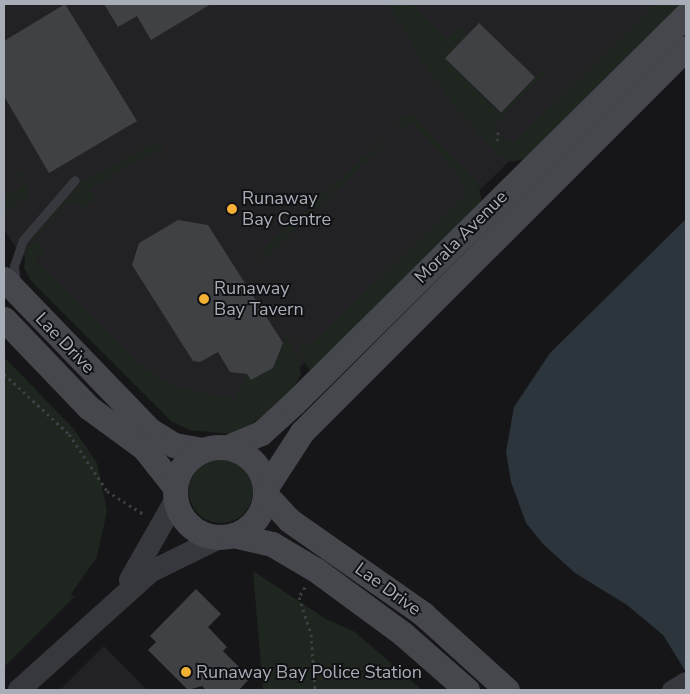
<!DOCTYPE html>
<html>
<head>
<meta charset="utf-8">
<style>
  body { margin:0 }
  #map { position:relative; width:690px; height:694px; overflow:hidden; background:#161618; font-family:"Nunito Sans",sans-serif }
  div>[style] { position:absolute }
  .built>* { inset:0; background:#222225 }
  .green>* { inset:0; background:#1e261f }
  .round { border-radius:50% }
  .water>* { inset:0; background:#2c353c }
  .building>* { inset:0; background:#404145; transform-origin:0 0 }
  .path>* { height:3px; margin-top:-1.5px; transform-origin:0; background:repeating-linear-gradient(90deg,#3d3f44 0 2.5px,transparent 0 6.5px) }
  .service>* { height:9px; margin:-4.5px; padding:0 4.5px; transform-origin:4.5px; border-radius:4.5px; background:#37383d }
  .minor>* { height:18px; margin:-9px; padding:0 9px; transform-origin:9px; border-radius:9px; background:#37383d }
  .tertiary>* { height:22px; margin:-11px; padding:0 11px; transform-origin:11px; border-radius:11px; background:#37383d }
  .secondary>* { height:25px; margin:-12.5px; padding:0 12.5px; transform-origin:12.5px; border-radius:12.5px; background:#45474d }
  .secondary>.ring { margin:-12.5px; padding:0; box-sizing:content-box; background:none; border:25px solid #45474d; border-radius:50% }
  .dots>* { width:14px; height:14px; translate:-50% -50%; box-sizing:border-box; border:2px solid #111113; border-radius:50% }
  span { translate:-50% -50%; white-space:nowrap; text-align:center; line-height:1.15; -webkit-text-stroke:4px #111113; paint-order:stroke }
  .poi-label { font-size:18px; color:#a8adb8 }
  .left { translate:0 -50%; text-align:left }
  .street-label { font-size:18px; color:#a8adb8 }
  .frame { position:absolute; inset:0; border:5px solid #a8adb8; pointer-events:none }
</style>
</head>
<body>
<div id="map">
  <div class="built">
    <div style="clip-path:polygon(4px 4px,669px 4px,299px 368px,235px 399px,169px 393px,130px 366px,16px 248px,4px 229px)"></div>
    <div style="clip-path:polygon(104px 646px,147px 690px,60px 690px)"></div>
  </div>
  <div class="green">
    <div style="clip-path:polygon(389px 4px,412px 4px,447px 39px,459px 28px,467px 35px,446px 58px,499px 113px,542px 71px,545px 74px,491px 127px,513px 144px,657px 4px,683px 4px,526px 158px,513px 162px,497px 153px,453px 104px,424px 64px)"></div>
    <div style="clip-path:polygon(411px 113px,478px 184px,482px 202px,310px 371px,299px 354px,301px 343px,304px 340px,308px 347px,469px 193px,458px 181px,461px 176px,410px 121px,400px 130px,398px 122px)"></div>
    <div style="clip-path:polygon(384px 140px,386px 142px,261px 262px,263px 249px)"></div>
    <div style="clip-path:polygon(154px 143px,161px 145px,164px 158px,156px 149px,89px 189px,96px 199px,82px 208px,72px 201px,59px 212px,34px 240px,46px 250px,35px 261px,137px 363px,176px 388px,235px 399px,247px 374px,252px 380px,273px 368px,287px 337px,298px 356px,301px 375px,288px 395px,245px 429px,231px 434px,190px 430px,172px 422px,31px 281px,24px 268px,26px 251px,34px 240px,32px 238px,82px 182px)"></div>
    <div style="clip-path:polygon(19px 172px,27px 187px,27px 196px,4px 213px,4px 198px,22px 186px,15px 174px)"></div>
    <div style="clip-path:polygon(4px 357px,73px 428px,97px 463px,107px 511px,97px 557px,71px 594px,74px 597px,4px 667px)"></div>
    <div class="round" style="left:189px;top:459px;width:64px;height:64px"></div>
    <div style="clip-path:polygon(253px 571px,326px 619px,355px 632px,422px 690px,263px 690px)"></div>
  </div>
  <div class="water">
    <div style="clip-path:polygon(686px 219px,686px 672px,663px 635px,627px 605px,575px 573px,543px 544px,526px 523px,511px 482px,506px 452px,514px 407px,550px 353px)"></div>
  </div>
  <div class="building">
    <div style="clip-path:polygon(65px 4px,137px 121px,49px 173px,4px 96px,4px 41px)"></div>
    <div style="clip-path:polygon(104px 4px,211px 4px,151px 40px,137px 16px,118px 27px)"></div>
    <div style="left:479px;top:23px;width:78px;height:49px;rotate:44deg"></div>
    <div style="clip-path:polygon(178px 220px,208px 225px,283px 343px,273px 368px,251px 380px,247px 374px,230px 372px,218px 352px,200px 362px,193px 361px,132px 265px,139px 243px)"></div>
    <div style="clip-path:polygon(196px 589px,221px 614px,208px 627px,227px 647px,223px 651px,250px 678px,239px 690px,206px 690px,202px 686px,188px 690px,148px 650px,156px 642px,150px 636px)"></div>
  </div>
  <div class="path">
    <div style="left:497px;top:141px;width:12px;rotate:-81deg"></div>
    <div style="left:4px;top:374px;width:88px;rotate:42.7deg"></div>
    <div style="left:69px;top:434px;width:69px;rotate:56.3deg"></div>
    <div style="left:107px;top:491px;width:45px;rotate:32.3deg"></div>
    <div style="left:305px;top:587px;width:12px;rotate:121deg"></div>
    <div style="left:299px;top:597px;width:39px;rotate:72deg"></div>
    <div style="left:311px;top:634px;width:56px;rotate:85.9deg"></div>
  </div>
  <div class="service">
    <div style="left:16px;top:283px;width:17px;rotate:-97deg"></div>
    <div style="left:14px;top:266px;width:28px;rotate:-71deg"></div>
    <div style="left:23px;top:240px;width:79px;rotate:-49.1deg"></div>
  </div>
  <div class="minor">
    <div style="left:671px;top:690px;width:17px;rotate:-31deg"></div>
  </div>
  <div class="tertiary">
    <div style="left:130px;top:580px;width:93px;rotate:-60.4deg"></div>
    <div style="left:19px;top:690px;width:176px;rotate:-42deg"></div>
    <div style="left:150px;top:572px;width:79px;rotate:-26.2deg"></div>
  </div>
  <div class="secondary">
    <div style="left:4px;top:279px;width:210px;rotate:46deg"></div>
    <div style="left:150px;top:430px;width:28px;rotate:32deg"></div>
    <div style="left:174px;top:445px;width:29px;rotate:10deg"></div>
    <div style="left:4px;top:319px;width:122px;rotate:46.3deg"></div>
    <div style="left:88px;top:407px;width:69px;rotate:36.2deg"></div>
    <div style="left:144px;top:448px;width:50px;rotate:51.5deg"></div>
    <div style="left:228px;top:447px;width:36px;rotate:-23deg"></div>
    <div style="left:261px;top:433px;width:45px;rotate:-42.3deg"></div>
    <div style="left:294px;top:403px;width:552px;rotate:-44.71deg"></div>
    <div class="ring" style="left:175px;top:447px;width:65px;height:65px"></div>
    <div style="left:265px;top:489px;width:68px;rotate:-57deg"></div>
    <div style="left:302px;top:432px;width:543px;rotate:-45deg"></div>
    <div style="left:265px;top:494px;width:35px;rotate:47deg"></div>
    <div style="left:289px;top:520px;width:164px;rotate:35deg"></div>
    <div style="left:423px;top:614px;width:113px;rotate:42.1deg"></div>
    <div style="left:233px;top:535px;width:40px;rotate:13deg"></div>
    <div style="left:272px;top:544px;width:51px;rotate:30.6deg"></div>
    <div style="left:316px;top:570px;width:108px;rotate:36.3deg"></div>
    <div style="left:403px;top:634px;width:85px;rotate:41.2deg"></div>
  </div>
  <div class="dots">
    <div style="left:232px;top:209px;background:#f2b134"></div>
    <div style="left:204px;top:299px;background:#f2b134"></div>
    <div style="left:186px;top:672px;background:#f2b134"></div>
  </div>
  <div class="poi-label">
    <span class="left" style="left:242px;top:209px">Runaway<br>Bay Centre</span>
    <span class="left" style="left:214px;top:299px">Runaway<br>Bay Tavern</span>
    <span class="left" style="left:196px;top:672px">Runaway Bay Police Station</span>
  </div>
  <div class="street-label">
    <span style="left:461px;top:237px;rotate:-45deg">Morala Avenue</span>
    <span style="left:65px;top:343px;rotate:46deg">Lae Drive</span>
    <span style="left:388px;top:589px;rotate:36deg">Lae Drive</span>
  </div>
  <div class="frame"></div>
</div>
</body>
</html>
